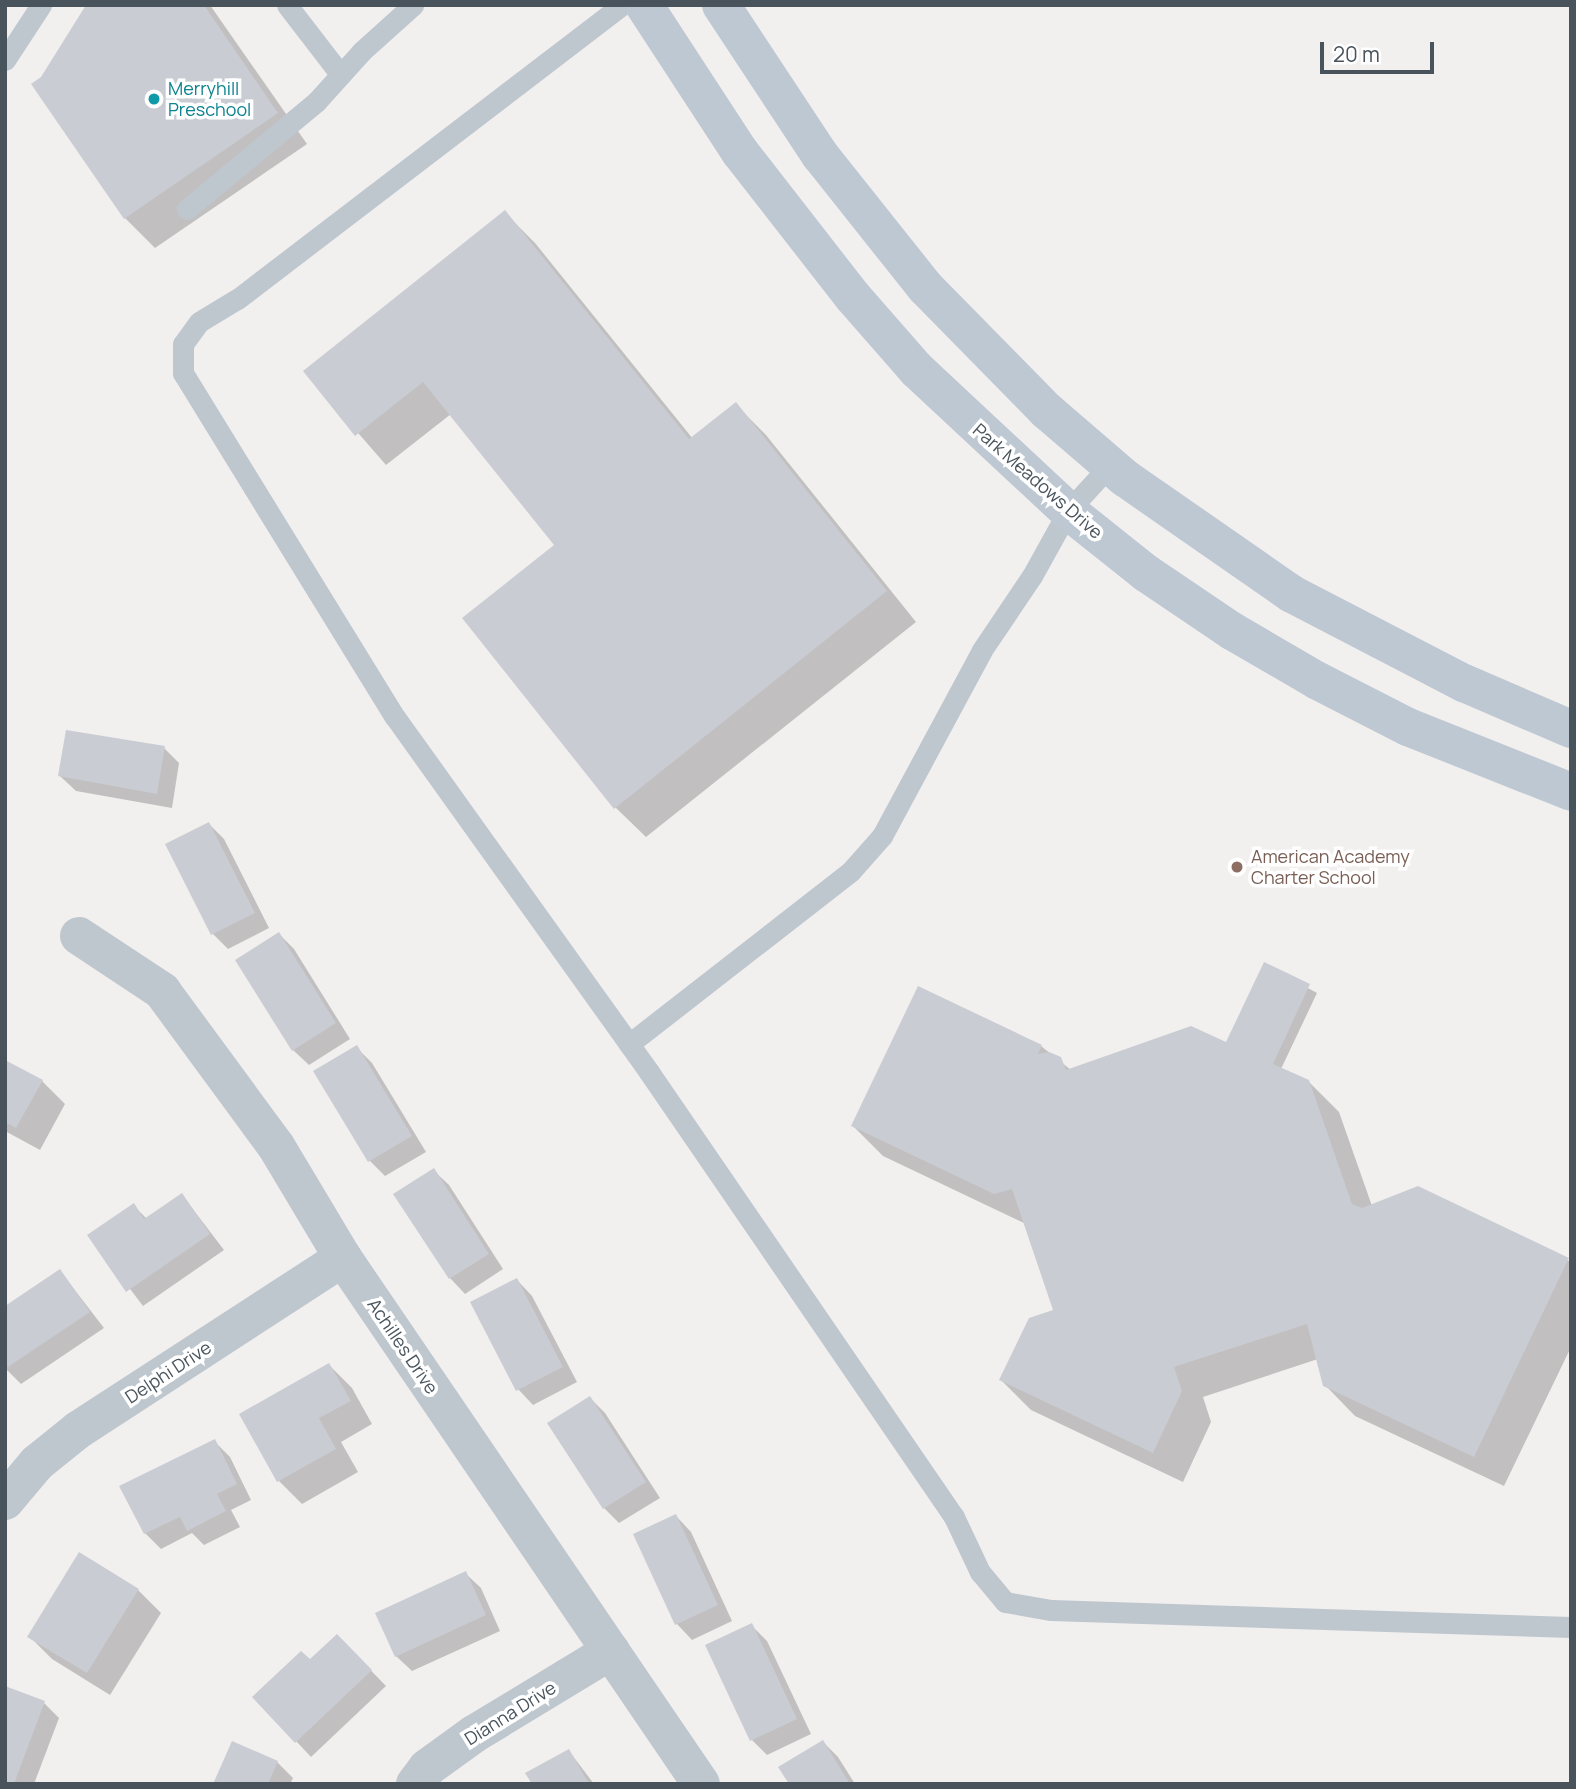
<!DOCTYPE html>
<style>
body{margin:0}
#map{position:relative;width:1576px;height:1789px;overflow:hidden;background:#f2efef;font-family:Manrope,sans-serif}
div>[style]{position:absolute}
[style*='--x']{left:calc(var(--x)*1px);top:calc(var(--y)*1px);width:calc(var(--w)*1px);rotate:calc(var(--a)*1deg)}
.shadow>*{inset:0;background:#0003}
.building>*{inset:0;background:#c9ccd2}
.lane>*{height:21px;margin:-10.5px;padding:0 10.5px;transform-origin:10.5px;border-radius:10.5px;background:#bec7ce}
.street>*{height:38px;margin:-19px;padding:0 19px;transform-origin:19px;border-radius:19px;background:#bec7ce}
.secondary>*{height:38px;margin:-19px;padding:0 19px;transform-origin:19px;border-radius:19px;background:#bdc8d2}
.dots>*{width:19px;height:19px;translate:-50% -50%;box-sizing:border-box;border:4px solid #fff;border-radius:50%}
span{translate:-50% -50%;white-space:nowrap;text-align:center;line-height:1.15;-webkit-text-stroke:7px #fff;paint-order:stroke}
.culture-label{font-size:18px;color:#0d838f}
.left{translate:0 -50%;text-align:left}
.street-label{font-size:18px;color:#48535c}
.education-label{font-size:18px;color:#785e54}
.frame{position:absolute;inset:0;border:7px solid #48535c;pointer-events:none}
.scale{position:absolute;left:1320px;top:42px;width:114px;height:32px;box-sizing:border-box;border:4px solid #48535c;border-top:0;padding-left:9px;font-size:21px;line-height:24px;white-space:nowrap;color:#48535c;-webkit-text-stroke:5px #fff;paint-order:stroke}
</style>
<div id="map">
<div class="shadow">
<div style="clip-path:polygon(88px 5px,210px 5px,307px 144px,155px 248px,125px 218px,42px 78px)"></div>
<div style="clip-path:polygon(505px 213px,535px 243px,693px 439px,736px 405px,766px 435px,916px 622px,646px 837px,616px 808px,556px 545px,451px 414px,386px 465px,305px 372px)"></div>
<div style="clip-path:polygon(164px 748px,179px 763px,172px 808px,76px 791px,60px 776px)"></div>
<div style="clip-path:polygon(209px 824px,224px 839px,269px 928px,228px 949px,213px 934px)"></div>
<div style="clip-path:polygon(279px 934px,294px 949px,350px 1039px,309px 1065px,293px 1050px)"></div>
<div style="clip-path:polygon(1264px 964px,1317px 993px,1281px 1069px,1308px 1081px,1339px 1112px,1372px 1206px,1418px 1188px,1571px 1262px,1571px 1347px,1504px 1486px,1355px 1416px,1325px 1385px,1318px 1359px,1203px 1397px,1211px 1422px,1183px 1482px,1031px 1410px,1001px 1380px,1055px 1312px,1024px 1223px,883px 1156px,853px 1126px,1041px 1046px,1071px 1070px,1233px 1047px)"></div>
<div style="clip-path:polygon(357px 1048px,372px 1063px,426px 1152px,385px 1176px,370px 1161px)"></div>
<div style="clip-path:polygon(5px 1062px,42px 1081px,65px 1104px,40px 1150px,5px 1131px)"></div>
<div style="clip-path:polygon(433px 1170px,449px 1185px,503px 1269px,465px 1294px,450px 1278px,395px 1195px)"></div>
<div style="clip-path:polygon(182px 1195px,224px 1250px,143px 1306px,90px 1236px,133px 1205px,147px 1219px)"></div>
<div style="clip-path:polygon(60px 1271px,104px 1328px,21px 1384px,5px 1368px)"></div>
<div style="clip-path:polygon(517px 1280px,532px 1296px,577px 1382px,533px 1405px,518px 1389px)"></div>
<div style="clip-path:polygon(329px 1365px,352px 1388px,372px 1424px,341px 1442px,358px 1472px,302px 1504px,279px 1481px)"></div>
<div style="clip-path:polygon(590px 1398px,605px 1413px,660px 1498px,619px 1523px,604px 1508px)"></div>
<div style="clip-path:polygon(214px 1441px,230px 1457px,251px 1500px,231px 1510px,240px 1527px,204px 1545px,192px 1533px,161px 1549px,145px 1533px,122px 1487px)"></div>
<div style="clip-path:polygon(676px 1516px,691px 1532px,732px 1621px,692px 1640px,677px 1624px,635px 1535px)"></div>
<div style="clip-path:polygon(465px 1573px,481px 1588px,500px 1631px,412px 1671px,396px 1656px)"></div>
<div style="clip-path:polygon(138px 1590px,161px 1613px,110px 1695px,52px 1659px,29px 1636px)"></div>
<div style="clip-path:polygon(752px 1626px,767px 1641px,811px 1734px,767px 1755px,752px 1740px)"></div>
<div style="clip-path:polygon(352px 1651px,386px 1686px,311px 1757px,296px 1741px)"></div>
<div style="clip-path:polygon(44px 1703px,59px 1718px,34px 1784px,5px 1784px)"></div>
<div style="clip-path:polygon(823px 1742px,838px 1757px,855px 1784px,791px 1784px)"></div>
<div style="clip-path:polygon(569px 1751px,594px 1784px,534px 1784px)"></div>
<div style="clip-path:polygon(277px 1762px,293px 1778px,290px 1784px,215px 1784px)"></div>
</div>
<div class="building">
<div style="clip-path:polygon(86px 5px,204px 5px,278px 113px,124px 219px,31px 84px,41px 77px)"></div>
<div style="clip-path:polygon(505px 210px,689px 439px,736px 402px,887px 591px,614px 809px,462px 618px,554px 545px,423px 382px,355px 436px,303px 371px)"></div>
<div style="clip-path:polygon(66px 730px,165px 746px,157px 794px,58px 776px)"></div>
<div style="clip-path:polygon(209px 822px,255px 913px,211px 935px,165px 844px)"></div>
<div style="clip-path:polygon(279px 932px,336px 1023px,292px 1051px,235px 960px)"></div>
<div style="clip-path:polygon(1264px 962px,1310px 984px,1273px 1064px,1309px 1080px,1352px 1204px,1362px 1208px,1418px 1186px,1569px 1258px,1474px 1457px,1323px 1386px,1307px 1324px,1174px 1367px,1182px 1391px,1153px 1453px,999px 1380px,1029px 1318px,1053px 1310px,1012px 1189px,994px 1194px,851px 1126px,918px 986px,1042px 1045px,1038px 1054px,1049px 1052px,1061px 1057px,1066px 1070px,1191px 1026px,1226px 1042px)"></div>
<div style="clip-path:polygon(357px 1045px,412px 1136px,368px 1162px,313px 1071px)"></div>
<div style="clip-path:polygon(5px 1060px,43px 1080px,16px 1128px,5px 1122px)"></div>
<div style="clip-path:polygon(434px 1168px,489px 1254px,449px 1279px,393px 1194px)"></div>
<div style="clip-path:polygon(182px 1193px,210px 1234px,126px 1292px,87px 1235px,134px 1203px,144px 1219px)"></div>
<div style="clip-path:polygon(60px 1269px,90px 1312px,5px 1369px,5px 1306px)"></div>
<div style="clip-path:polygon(517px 1278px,563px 1367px,516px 1391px,470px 1302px)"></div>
<div style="clip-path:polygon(329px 1363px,351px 1401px,319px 1418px,336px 1449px,277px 1482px,239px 1414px)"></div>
<div style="clip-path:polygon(590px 1396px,646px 1482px,603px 1509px,547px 1423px)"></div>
<div style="clip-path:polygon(215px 1439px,237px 1484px,217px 1494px,226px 1511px,187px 1531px,180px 1517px,144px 1534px,119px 1486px)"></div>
<div style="clip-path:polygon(676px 1514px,718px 1605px,675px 1625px,633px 1534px)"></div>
<div style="clip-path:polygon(79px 1552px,139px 1589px,87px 1673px,27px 1637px)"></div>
<div style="clip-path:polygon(466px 1571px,486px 1615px,395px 1657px,375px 1613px)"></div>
<div style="clip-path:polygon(752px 1623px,797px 1719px,750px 1741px,705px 1645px)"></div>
<div style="clip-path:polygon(337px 1634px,372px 1670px,295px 1743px,252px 1697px,301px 1651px,310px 1659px)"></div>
<div style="clip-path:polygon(5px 1686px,45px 1701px,14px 1784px,5px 1784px)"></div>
<div style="clip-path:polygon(823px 1740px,850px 1784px,789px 1784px,778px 1767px)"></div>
<div style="clip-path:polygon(232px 1741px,278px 1761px,268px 1784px,213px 1784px)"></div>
<div style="clip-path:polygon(569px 1749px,589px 1784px,532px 1784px,525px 1773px)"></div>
</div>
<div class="lane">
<div style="--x:287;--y:5;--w:88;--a:52.4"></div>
<div style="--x:622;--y:5;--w:484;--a:142.6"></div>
<div style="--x:237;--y:299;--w:44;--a:148.8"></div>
<div style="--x:199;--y:322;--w:27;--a:126"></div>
<div style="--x:183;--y:344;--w:29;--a:90"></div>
<div style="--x:183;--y:373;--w:404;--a:58.4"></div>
<div style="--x:395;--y:717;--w:437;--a:54.4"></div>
<div style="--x:649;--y:1072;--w:539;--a:55.57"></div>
<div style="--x:954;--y:1517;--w:61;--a:64.7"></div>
<div style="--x:980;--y:1572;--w:39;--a:50"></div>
<div style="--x:1005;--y:1602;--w:47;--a:9.9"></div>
<div style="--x:1051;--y:1610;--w:520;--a:1.87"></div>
<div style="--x:5;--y:60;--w:66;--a:-56.8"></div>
<div style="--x:187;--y:209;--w:169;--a:-39.7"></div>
<div style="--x:317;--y:101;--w:67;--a:-48"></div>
<div style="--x:362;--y:51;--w:69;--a:-42"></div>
<div style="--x:629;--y:1044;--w:281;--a:-37.9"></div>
<div style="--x:851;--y:871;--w:47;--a:-48.5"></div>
<div style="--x:882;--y:836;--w:211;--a:-61.7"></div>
<div style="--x:982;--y:650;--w:89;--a:-56"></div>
<div style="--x:1032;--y:576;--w:74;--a:-61"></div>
<div style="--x:1068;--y:511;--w:62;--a:-47.6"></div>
</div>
<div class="street">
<div style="--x:79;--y:936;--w:100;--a:33.5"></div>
<div style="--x:162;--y:991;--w:192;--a:53.7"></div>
<div style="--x:276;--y:1146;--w:131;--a:59.1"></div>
<div style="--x:343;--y:1258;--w:636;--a:55.76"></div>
<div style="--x:5;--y:1501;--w:50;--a:-49.9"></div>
<div style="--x:37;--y:1463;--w:53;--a:-38.8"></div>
<div style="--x:78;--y:1430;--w:316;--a:-33"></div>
<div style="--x:415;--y:1784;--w:20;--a:-53"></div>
<div style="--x:427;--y:1768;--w:58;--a:-35.9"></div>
<div style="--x:474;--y:1734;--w:160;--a:-31.2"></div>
</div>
<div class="secondary">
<div style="--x:644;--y:5;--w:176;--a:56.9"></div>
<div style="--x:740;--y:152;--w:184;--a:52.1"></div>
<div style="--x:853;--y:297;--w:97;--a:48.8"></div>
<div style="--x:917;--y:370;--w:207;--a:43"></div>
<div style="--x:1068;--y:511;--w:100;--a:38.5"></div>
<div style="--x:1146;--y:573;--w:104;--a:34"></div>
<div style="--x:1232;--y:631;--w:99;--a:30.2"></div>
<div style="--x:1318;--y:681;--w:101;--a:27.1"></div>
<div style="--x:1408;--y:727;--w:175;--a:21.7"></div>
<div style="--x:721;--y:5;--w:180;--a:56.6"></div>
<div style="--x:820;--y:155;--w:169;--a:51.5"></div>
<div style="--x:925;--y:287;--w:174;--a:45.5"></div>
<div style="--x:1047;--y:411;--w:103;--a:40.7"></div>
<div style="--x:1125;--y:478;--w:203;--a:34.8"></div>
<div style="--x:1292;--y:594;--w:194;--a:27.4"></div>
<div style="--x:1464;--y:683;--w:116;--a:23.3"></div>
</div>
<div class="dots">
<div style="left:154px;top:99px;background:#0f9aa8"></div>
<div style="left:1237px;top:867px;background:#8d6e63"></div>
</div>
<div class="culture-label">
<span class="left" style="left:168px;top:99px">Merryhill<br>Preschool</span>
</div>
<div class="street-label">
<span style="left:1038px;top:481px;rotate:41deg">Park Meadows Drive</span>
<span style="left:403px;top:1346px;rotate:56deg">Achilles Drive</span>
<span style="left:168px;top:1372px;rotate:-33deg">Delphi Drive</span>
<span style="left:510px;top:1713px;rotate:-32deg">Dianna Drive</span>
</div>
<div class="education-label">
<span class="left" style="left:1251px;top:867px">American Academy<br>Charter School</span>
</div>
<div class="frame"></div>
<div class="scale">20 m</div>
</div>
